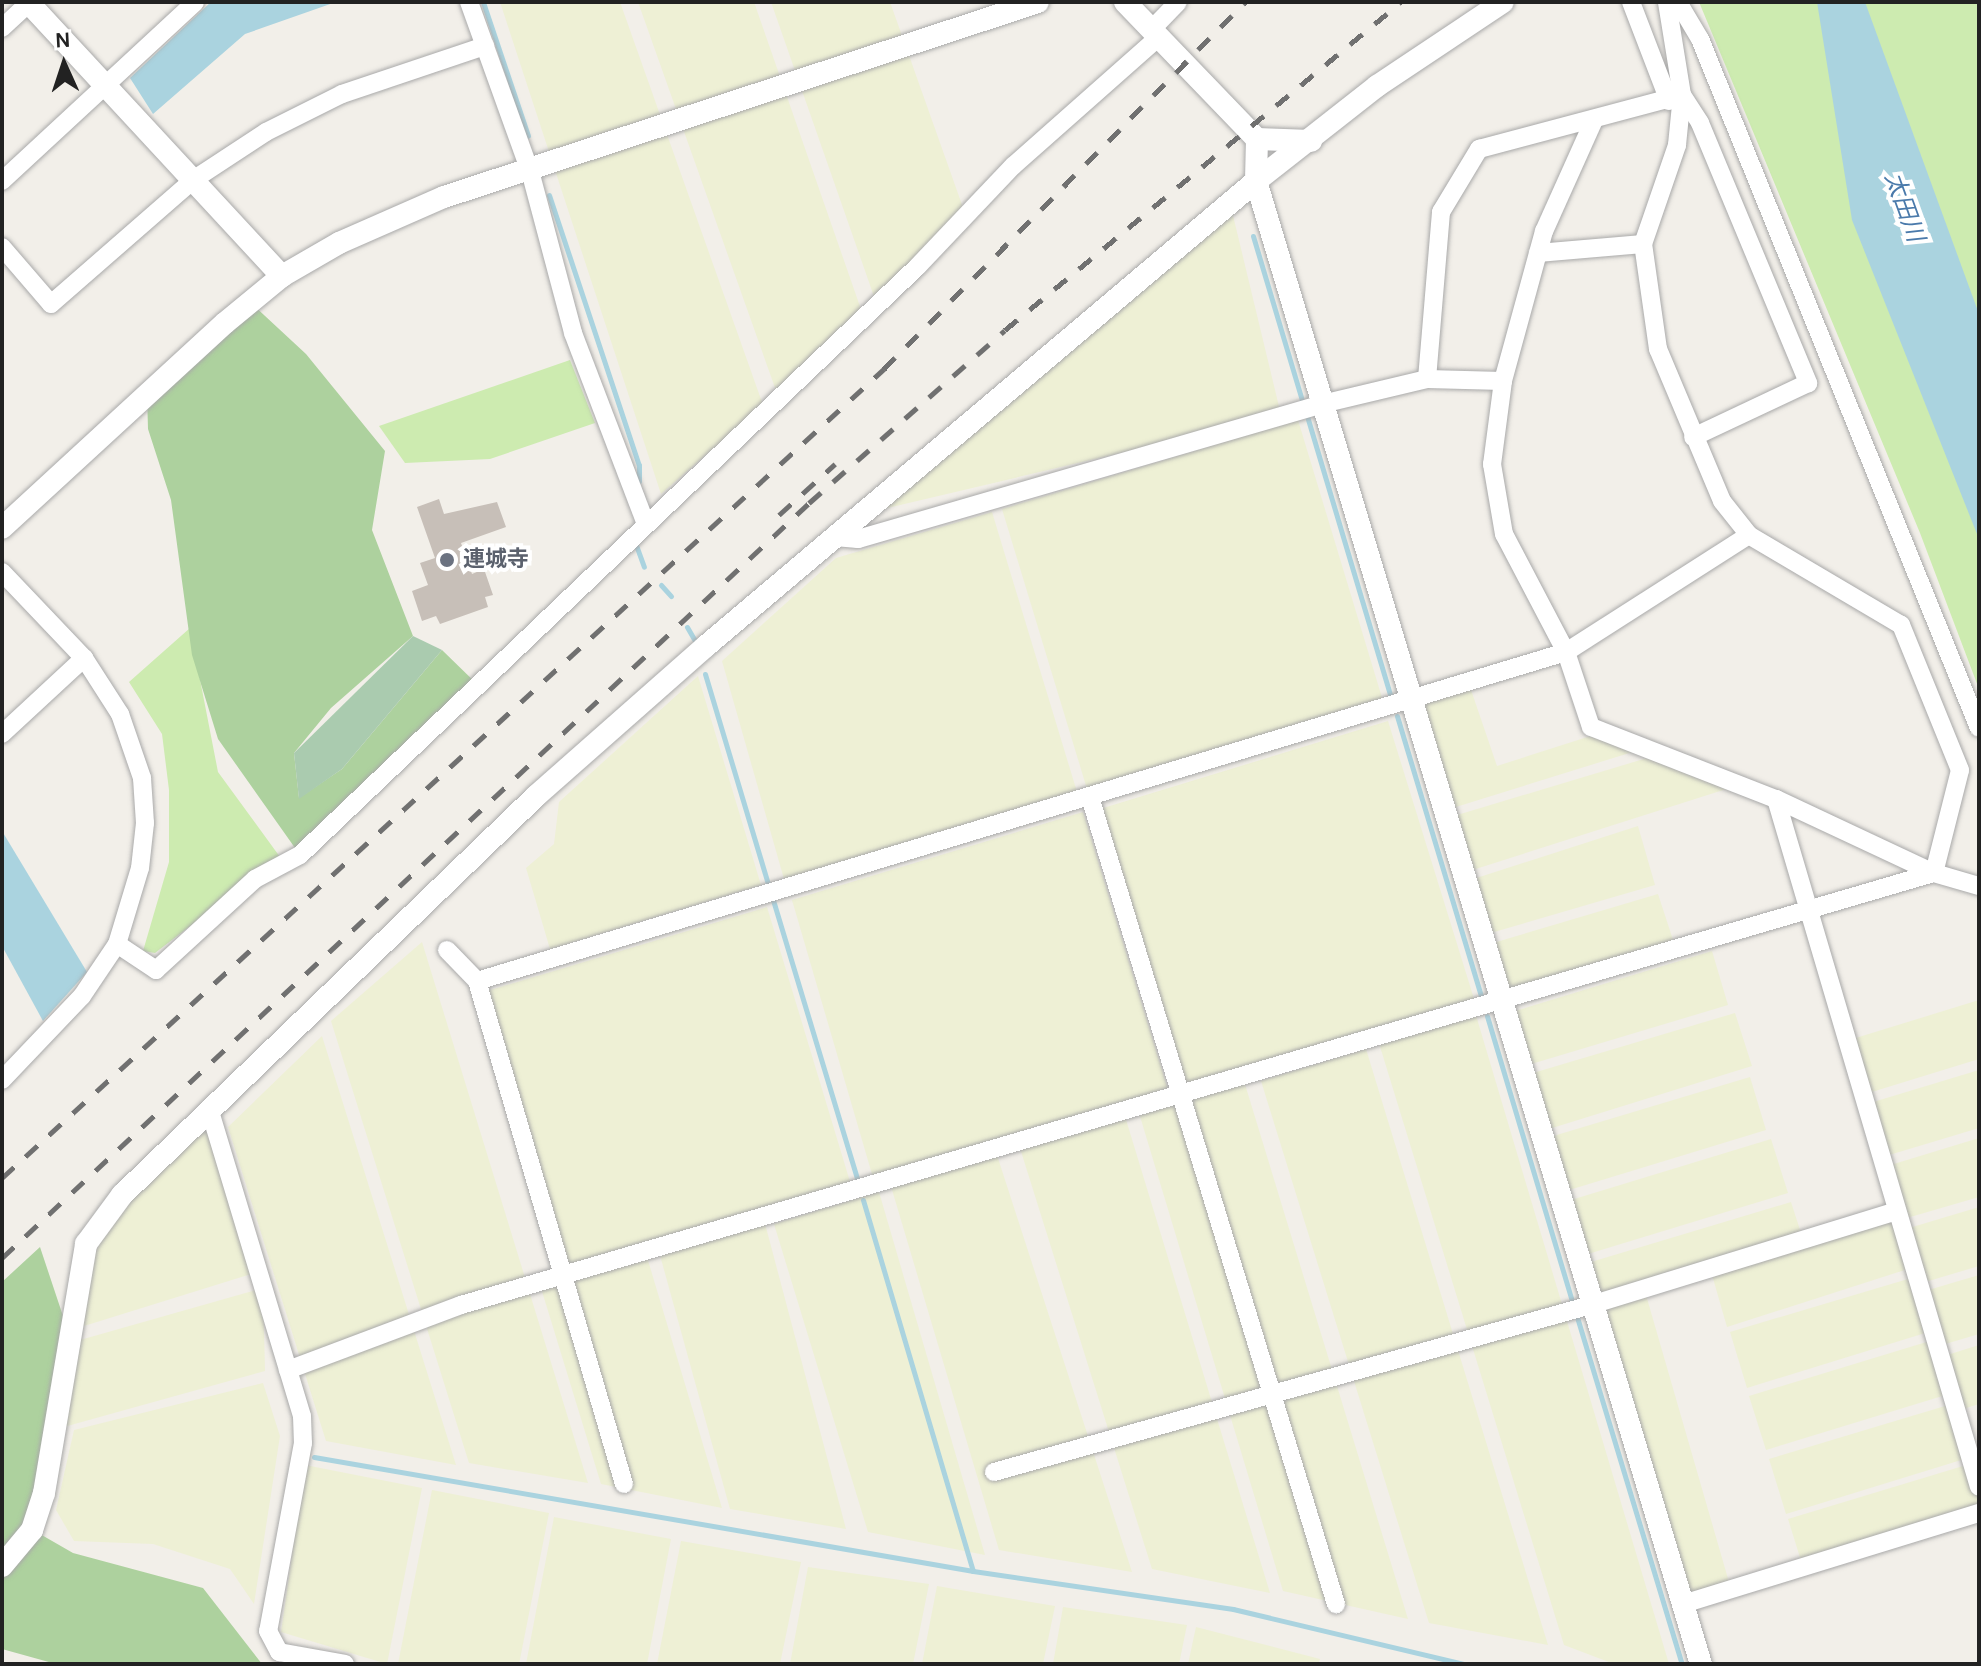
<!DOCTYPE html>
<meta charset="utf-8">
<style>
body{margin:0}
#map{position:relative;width:1981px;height:1666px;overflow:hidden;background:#f2efe9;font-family:Karla,"Noto Sans JP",sans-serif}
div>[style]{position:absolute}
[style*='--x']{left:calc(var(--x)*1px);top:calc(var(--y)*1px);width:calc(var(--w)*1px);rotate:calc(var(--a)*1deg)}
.farmland>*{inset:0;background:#eef0d5}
.grass>*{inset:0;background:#cdebb0}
.forest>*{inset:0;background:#add19e}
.cemetery>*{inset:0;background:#aacbaf}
.water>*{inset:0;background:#aad3df}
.stream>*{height:5px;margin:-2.5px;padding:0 2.5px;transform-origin:2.5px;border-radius:2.5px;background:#aad3df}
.building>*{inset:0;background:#c7bfb8}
.roads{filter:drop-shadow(0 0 2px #a9a9a9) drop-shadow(0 0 2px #a9a9a9)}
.minor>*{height:18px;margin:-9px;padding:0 9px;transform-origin:9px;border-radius:9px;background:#fff}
.tertiary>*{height:22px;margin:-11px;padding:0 11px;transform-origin:11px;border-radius:11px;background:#fff}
.rail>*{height:5px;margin-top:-2.5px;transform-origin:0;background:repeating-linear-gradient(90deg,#707070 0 16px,transparent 0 32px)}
.dots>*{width:22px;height:22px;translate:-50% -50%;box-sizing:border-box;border:4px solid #fff;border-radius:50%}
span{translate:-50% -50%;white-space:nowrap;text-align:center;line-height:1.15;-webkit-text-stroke:8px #fff;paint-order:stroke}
.worship-label{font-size:22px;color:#5b616d;font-weight:700}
.left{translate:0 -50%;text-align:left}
.water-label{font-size:24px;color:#4a7aab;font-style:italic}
.frame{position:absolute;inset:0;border:4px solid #222;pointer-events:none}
.north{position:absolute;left:24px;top:24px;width:80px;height:80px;-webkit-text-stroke:6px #fff;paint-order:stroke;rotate:357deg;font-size:22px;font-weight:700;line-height:32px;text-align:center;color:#222}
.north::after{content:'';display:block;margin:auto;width:28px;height:36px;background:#222;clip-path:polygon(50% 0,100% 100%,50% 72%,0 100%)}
</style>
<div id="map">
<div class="farmland">
<div style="clip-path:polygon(500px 2px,620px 2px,763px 405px,661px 494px)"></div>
<div style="clip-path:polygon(638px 2px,754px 2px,864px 318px,779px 399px)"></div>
<div style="clip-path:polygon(771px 2px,890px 2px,966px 216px,877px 305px)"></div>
<div style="clip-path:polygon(1230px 203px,1281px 415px,862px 514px)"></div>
<div style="clip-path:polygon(1298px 420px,1383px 701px,1087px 789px,1002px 509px)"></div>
<div style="clip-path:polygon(992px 512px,1077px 792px,784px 879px,722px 661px,836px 558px)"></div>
<div style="clip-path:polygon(698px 676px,761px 885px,550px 949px,526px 868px,554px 844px,559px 802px)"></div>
<div style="clip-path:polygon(1469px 684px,1497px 766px,1603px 732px,1639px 750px,1443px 811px,1410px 703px)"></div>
<div style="clip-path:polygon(1388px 721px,1475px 1002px,1182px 1086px,1100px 809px)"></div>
<div style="clip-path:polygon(1647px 758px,1739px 785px,1460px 874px,1444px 819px)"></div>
<div style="clip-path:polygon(1083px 812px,1169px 1093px,874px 1181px,792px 900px)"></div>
<div style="clip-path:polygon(1638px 826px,1655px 885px,1477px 937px,1461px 883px)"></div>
<div style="clip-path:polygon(1658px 894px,1676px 949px,1499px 1000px,1483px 946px)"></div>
<div style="clip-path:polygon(767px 907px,851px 1185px,568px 1270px,487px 991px)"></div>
<div style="clip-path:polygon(422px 942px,588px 1483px,469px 1463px,331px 1021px)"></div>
<div style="clip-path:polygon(1712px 951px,1728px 1005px,1528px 1065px,1512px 1012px)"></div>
<div style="clip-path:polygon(1979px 1000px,1979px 1059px,1862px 1095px,1846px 1041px)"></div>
<div style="clip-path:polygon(1475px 1012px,1669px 1664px,1614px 1664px,1564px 1645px,1378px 1040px)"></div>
<div style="clip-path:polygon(1735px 1013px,1752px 1066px,1549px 1129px,1533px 1073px)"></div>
<div style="clip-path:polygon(322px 1036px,456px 1465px,326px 1441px,228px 1127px)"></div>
<div style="clip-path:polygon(1366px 1049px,1548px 1645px,1429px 1623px,1261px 1081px)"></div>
<div style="clip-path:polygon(1979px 1070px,1979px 1128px,1886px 1156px,1870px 1103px)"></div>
<div style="clip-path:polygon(1750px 1077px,1766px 1130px,1566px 1191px,1550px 1137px)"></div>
<div style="clip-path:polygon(1244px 1081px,1408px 1619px,1283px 1591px,1139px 1113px)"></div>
<div style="clip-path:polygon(209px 1108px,258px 1272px,68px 1331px,86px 1244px)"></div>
<div style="clip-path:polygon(1124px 1113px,1270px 1593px,1152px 1569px,1019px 1145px)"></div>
<div style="clip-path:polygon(1979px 1138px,1979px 1197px,1900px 1220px,1884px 1167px)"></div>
<div style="clip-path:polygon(1771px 1139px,1788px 1193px,1588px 1254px,1571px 1200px)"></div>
<div style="clip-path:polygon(996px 1152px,1132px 1572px,999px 1550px,890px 1183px)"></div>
<div style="clip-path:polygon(879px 1192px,985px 1555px,868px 1532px,774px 1224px)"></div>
<div style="clip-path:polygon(1791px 1202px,1802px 1236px,1644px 1288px,1731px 1589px,1683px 1604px,1591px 1305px,1604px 1300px,1591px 1262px)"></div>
<div style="clip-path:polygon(1979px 1207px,1979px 1266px,1922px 1283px,1906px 1229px)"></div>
<div style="clip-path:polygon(1895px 1214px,1911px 1268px,1727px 1327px,1710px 1268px)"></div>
<div style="clip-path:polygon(763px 1216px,846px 1529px,730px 1509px,658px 1248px)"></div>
<div style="clip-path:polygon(647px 1257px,722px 1508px,601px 1484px,541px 1288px)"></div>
<div style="clip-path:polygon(1979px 1275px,1979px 1334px,1942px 1345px,1925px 1291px)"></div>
<div style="clip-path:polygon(1918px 1276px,1935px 1330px,1747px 1388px,1730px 1332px)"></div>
<div style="clip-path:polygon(263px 1288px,265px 1371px,53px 1430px,66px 1344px)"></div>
<div style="clip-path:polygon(1933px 1340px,1949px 1394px,1766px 1450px,1749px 1396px)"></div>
<div style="clip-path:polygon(1979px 1345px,1979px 1404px,1960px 1410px,1944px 1356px)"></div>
<div style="clip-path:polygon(263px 1383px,280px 1436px,254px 1604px,230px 1569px,153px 1544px,74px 1541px,56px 1510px,74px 1430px)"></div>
<div style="clip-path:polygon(1955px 1403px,1971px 1457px,1786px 1514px,1769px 1459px)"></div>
<div style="clip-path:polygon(1973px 1463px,1979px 1513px,1803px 1567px,1788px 1519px)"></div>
<div style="clip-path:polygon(305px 1465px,422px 1488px,387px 1664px,281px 1632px)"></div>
<div style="clip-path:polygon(432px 1490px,549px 1513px,519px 1664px,398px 1664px)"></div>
<div style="clip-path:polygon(554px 1517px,671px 1539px,647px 1664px,526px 1664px)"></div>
<div style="clip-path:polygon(681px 1541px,801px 1562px,780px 1664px,657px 1664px)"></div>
<div style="clip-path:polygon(808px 1567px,929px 1584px,913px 1664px,790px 1664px)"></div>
<div style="clip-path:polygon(937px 1586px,1055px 1606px,1043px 1664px,922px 1664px)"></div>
<div style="clip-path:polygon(1063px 1607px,1187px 1625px,1179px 1664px,1053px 1664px)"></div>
<div style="clip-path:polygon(1196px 1627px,1320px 1659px,1318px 1664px,1188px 1664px)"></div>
</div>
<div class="grass">
<div style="clip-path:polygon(1699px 2px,1979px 2px,1979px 689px,1920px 533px)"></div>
<div style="clip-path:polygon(570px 360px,595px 423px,490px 459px,405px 463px,379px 426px)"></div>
<div style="clip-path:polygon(190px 628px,218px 772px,280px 857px,155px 953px,143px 951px,169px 862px,169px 790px,162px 734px,129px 682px)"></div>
</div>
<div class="forest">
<div style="clip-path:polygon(250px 302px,306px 354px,385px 451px,372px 530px,413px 636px,331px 708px,294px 753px,299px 798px,342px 769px,442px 650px,480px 687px,300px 855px,218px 739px,192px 655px,171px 500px,148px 429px,147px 394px)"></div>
<div style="clip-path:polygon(40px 1247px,68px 1331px,33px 1530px,73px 1553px,203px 1588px,262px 1664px,56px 1664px,2px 1649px,2px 1282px)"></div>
</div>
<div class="cemetery">
<div style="clip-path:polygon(413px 636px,442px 650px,342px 769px,299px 799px,294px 753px)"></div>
</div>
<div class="water">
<div style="clip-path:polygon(211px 2px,336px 2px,245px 34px,153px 114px,130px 78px)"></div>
<div style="clip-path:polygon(1817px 2px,1865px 2px,1979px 314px,1979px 539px,1852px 220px)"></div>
<div style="clip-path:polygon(2px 831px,87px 972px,43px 1021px,2px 946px)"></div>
</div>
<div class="stream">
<div style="--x:483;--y:2;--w:141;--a:71.4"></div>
<div style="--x:549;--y:195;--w:285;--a:71.6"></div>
<div style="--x:639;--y:465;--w:16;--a:90"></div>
<div style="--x:1253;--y:236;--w:171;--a:73.4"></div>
<div style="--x:1307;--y:416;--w:294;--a:73.4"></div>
<div style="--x:636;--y:545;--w:23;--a:70"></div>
<div style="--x:661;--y:585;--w:15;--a:48"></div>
<div style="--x:687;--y:627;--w:16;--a:60"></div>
<div style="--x:705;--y:674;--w:222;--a:73.3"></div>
<div style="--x:1397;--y:716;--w:296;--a:73.3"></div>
<div style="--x:773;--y:900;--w:295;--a:73.2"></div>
<div style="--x:1487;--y:1016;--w:297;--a:73.4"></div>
<div style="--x:863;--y:1200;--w:387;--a:73.5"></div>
<div style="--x:1577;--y:1317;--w:363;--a:73.2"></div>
<div style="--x:314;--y:1457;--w:669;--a:9.81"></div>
<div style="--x:973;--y:1571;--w:263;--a:8.3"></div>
<div style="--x:1233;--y:1609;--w:237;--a:13.4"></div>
</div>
<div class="building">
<div style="clip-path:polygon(439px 499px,444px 514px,497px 502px,506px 527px,461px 543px,472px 574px,484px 569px,493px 595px,485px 597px,488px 607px,440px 624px,436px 616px,422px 621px,412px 591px,428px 585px,420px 563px,435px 558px,417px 507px)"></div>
</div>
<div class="roads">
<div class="minor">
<div style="--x:469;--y:2;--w:180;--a:70.2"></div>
<div style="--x:530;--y:171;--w:168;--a:75.1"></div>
<div style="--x:573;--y:333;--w:204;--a:69.1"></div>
<div style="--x:1631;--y:2;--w:106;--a:69"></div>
<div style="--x:1678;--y:2;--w:43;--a:59.3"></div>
<div style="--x:1700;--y:39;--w:743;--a:67.96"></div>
<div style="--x:2;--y:28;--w:38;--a:-43"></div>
<div style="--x:1152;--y:29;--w:37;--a:-46"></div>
<div style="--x:1594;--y:120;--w:122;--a:114.2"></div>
<div style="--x:1544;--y:231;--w:156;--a:105.3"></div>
<div style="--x:1503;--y:381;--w:84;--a:97.5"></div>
<div style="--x:1492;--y:464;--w:71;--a:80.3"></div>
<div style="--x:1504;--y:534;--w:133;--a:62.3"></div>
<div style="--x:1566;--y:652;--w:79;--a:71.6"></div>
<div style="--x:1591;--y:727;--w:199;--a:21.3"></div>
<div style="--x:1776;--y:799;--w:174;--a:25.1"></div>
<div style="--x:1934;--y:873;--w:47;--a:16.1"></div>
<div style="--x:2;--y:181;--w:263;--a:-42.8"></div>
<div style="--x:2;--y:247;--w:75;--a:49.3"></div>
<div style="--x:51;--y:304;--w:189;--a:-41.1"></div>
<div style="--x:193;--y:180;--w:87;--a:-33.3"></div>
<div style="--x:266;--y:132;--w:85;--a:-26.6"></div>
<div style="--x:342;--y:94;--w:151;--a:-18.6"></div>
<div style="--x:1538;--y:253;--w:105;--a:-4.9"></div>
<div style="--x:1427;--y:379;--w:168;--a:-85.2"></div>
<div style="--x:1441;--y:212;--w:74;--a:-58.9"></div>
<div style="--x:1479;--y:149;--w:210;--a:-14.9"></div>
<div style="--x:1682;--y:95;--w:33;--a:57"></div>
<div style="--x:1700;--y:123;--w:282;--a:67.4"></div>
<div style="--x:1808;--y:383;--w:127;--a:154.8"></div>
<div style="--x:835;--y:537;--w:23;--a:5"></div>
<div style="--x:858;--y:539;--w:483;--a:-16.2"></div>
<div style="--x:1322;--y:404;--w:108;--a:-13.4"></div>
<div style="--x:1427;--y:379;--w:76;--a:1.5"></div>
<div style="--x:2;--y:572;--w:119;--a:46.4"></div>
<div style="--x:84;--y:658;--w:67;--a:57.3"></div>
<div style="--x:120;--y:714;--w:68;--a:71"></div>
<div style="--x:142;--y:778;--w:45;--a:86.2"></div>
<div style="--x:145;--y:823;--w:45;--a:96.3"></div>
<div style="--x:140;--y:868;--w:79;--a:106.8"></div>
<div style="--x:117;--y:944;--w:63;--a:123.9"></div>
<div style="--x:82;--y:996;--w:116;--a:133.6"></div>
<div style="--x:2;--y:734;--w:112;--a:-42.8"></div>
<div style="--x:1090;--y:797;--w:844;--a:73.05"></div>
<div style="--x:1776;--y:799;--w:717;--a:73.56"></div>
<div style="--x:117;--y:944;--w:47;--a:33.7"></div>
<div style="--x:156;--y:970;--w:134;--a:-42.6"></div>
<div style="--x:255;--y:879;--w:51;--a:-28.1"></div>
<div style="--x:300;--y:855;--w:854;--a:-43.62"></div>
<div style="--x:918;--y:266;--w:138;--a:-46.5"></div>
<div style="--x:1013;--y:166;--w:195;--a:-41.5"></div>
<div style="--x:447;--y:950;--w:43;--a:45.9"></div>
<div style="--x:477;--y:981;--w:524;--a:73.71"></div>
<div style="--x:477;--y:981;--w:1138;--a:-16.81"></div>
<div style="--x:1566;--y:652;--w:217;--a:-32.6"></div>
<div style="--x:209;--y:1108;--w:322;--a:73.2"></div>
<div style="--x:302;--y:1416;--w:27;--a:88"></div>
<div style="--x:303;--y:1443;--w:191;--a:100.5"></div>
<div style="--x:268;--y:1631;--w:24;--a:62"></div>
<div style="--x:279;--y:1652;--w:67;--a:10.3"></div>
<div style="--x:288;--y:1370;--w:185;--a:-20.6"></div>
<div style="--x:461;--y:1305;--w:1535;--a:-16.35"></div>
<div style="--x:1934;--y:873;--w:106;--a:-75.8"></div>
<div style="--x:1960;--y:770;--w:157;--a:-112.1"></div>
<div style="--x:1901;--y:625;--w:177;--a:-149.4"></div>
<div style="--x:1749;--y:535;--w:43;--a:-128.5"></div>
<div style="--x:1722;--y:501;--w:165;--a:-112.8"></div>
<div style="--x:1658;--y:349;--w:106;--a:-98.1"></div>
<div style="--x:1643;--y:244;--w:105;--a:-71"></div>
<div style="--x:1677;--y:145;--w:50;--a:-84.3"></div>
<div style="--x:1682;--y:95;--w:94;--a:-99.2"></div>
<div style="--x:994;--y:1472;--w:620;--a:-15.63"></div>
<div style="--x:1591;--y:1305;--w:319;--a:-17.1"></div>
<div style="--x:1683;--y:1604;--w:310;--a:-17.1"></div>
</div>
<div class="tertiary">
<div style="--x:28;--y:2;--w:374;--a:47.2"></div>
<div style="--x:1125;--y:2;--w:190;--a:46.1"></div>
<div style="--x:1257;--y:139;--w:42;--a:91.4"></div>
<div style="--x:1256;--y:181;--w:1548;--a:73.3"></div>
<div style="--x:1257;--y:139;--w:54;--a:2.1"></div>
<div style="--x:2;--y:528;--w:303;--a:-42.6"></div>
<div style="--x:225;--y:323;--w:74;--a:-39.5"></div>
<div style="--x:282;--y:276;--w:66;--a:-30.1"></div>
<div style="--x:339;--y:243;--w:115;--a:-23.7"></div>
<div style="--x:444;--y:197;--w:625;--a:-18.17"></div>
<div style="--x:2;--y:1566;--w:47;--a:-50.2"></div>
<div style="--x:32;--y:1530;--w:39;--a:-72"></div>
<div style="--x:44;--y:1493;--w:253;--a:-80.4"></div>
<div style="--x:86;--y:1244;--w:61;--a:-53.7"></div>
<div style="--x:122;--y:1195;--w:575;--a:-43.94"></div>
<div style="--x:536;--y:796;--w:227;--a:-41.4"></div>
<div style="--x:706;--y:646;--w:720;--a:-40.21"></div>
<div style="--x:1256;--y:181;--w:154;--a:-38.1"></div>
<div style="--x:1377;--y:86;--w:151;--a:-33.7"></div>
</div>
</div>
<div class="rail">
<div style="--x:779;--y:515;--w:76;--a:-42.3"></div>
<div style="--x:2;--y:1178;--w:1197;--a:-42.53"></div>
<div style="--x:884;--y:369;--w:515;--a:-45.47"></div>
<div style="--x:2;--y:1258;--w:1105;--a:-43.09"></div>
<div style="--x:809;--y:503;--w:261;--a:-41.4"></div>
<div style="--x:1005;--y:330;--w:514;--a:-39.63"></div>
</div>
<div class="dots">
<div style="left:447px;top:560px;background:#6b7280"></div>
</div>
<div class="worship-label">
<span class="left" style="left:463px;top:560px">連城寺</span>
</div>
<div class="water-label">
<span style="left:1904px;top:207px;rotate:70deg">太田川</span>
</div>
<div class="frame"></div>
<div class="north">N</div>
</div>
